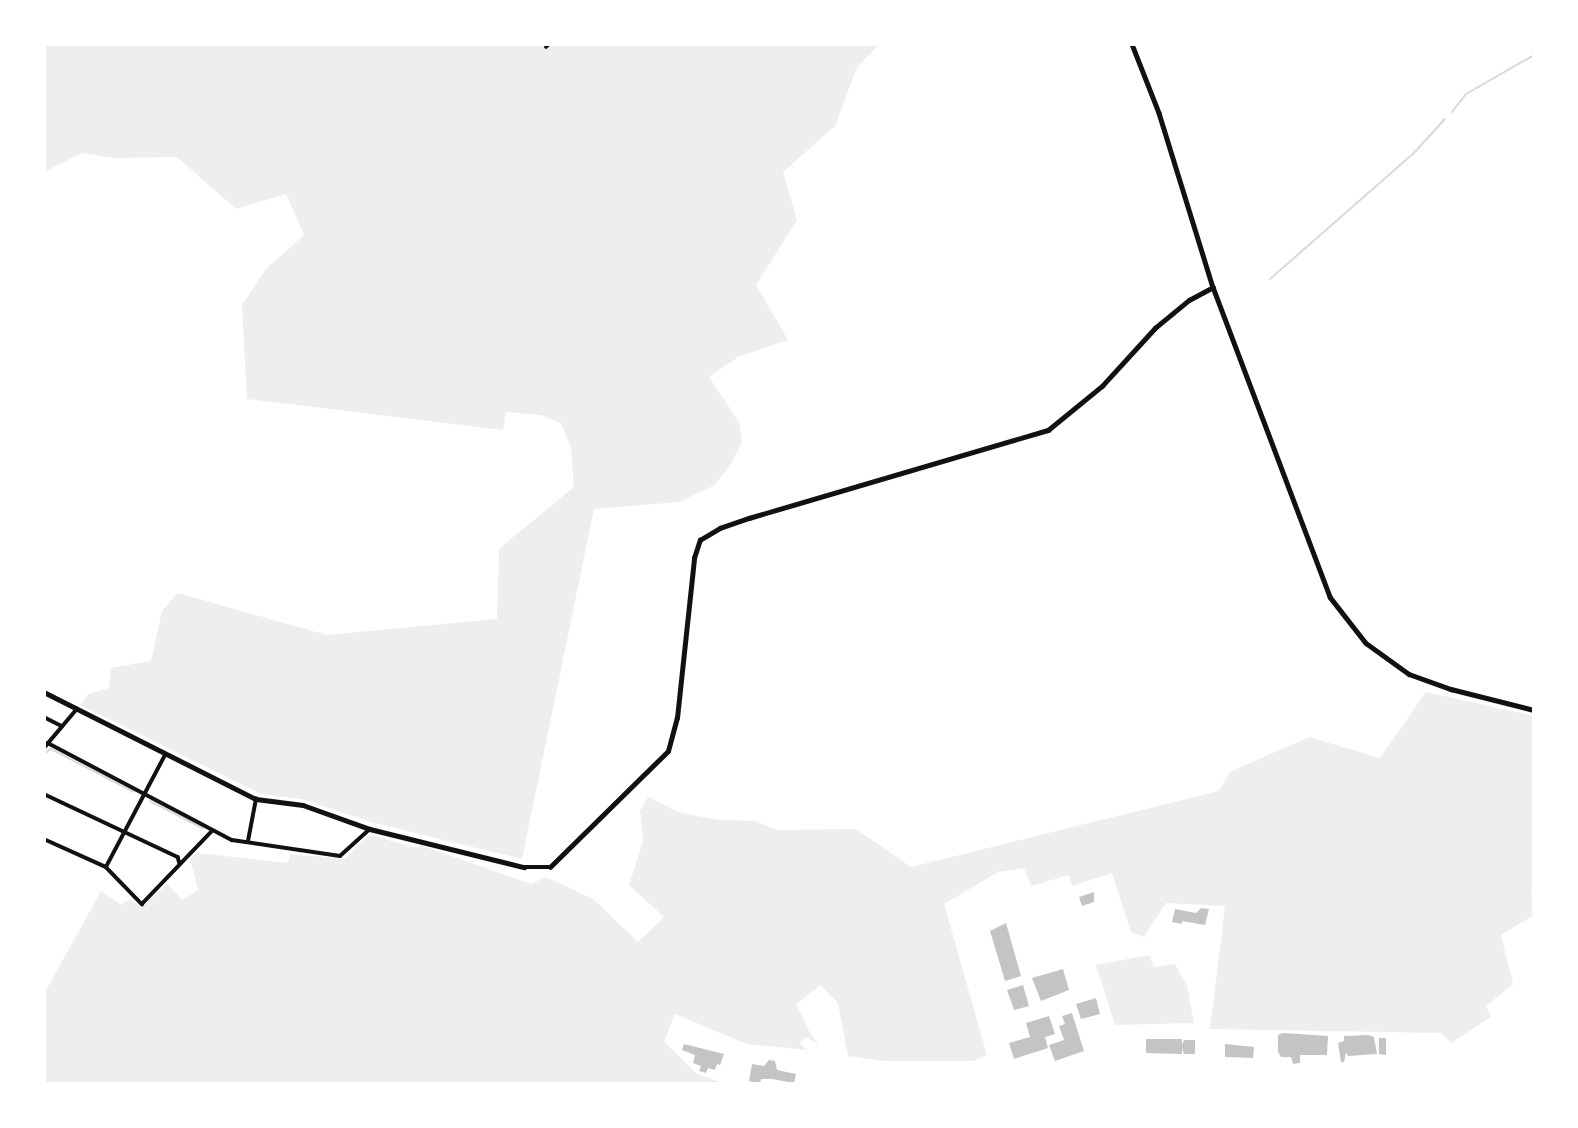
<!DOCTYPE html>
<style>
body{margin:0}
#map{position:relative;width:1578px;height:1128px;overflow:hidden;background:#fff;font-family:"Fira Sans",sans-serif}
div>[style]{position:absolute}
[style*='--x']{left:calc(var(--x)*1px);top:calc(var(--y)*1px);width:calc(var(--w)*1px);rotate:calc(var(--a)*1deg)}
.green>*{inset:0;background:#eee}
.stream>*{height:2px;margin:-1px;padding:0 1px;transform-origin:1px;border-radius:1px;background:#d9d9d9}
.building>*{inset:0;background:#c4c4c4}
.minor>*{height:3.5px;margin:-1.75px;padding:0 1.75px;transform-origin:1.75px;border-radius:1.75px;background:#111}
.tertiary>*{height:4.5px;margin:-2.25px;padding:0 2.25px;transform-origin:2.25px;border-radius:2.25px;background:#111}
span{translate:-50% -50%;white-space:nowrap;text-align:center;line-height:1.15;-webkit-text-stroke:7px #fff;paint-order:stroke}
.frame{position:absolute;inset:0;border:46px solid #fff;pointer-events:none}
</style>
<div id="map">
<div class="green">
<div style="clip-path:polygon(44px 44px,880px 44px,857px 67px,835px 126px,783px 172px,797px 220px,756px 285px,788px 340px,738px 357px,709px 377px,739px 422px,742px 442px,732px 462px,715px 485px,679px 502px,594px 509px,522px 859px,374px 823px,301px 799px,261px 794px,80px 705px,88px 694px,109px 688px,111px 668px,151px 661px,162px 611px,178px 593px,327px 635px,497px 619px,499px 549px,574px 487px,571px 448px,561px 423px,541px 415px,506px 412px,503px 430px,247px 399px,242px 305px,266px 269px,304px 235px,286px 194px,236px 209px,177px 157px,114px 158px,82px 153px,44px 172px)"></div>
<div style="clip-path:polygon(1426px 692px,1534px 716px,1534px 891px,1531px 893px,1534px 915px,1501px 935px,1513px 984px,1486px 1006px,1491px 1017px,1451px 1043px,1442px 1033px,1210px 1029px,1225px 906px,1166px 903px,1144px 937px,1131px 932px,1112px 873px,1072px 886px,1069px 875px,1031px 886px,1024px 868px,998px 872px,944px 904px,987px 1055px,973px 1061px,883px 1061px,848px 1056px,838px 1003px,820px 985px,796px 1004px,810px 1033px,819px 1045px,806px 1037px,800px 1043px,807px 1050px,747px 1044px,675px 1014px,664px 1042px,697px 1074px,727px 1084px,44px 1084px,44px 994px,101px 891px,121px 905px,130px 899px,141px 908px,167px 884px,183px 900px,198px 890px,190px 859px,197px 853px,288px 863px,290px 854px,345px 859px,369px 835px,418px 848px,420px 845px,531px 884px,546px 877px,593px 899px,638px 942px,664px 917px,629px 885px,643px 841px,640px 811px,648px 797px,681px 813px,720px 820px,755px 821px,778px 830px,856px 829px,911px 867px,1219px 791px,1230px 772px,1309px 737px,1380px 758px)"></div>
<div style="clip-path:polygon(1149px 955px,1154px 967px,1175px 964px,1187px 986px,1194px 1023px,1115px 1025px,1096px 965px)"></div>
</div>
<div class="stream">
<div style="--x:1452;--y:112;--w:23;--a:-52"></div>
<div style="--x:1466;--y:94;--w:78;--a:-29.8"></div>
<div style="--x:1270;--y:279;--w:190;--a:-41.2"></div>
<div style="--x:1413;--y:154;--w:47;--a:-47.6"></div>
<div style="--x:44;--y:754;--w:9;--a:-36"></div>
<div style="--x:51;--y:749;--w:93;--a:27.4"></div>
<div style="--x:150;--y:801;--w:59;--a:27.4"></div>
</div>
<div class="building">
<div style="clip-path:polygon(1094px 892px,1094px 902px,1082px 906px,1079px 897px)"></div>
<div style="clip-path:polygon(1201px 908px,1209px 909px,1205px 925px,1182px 921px,1182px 924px,1172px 922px,1175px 909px,1196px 913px)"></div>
<div style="clip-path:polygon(1006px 923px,1021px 976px,1005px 981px,990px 931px)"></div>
<div style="clip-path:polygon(1063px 969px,1069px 990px,1041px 1001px,1032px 978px)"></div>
<div style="clip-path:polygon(1023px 985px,1029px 1006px,1014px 1010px,1007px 990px)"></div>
<div style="clip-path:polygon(1096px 998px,1100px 1014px,1081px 1019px,1076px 1004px)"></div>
<div style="clip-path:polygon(1072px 1013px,1084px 1051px,1055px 1061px,1049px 1045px,1064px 1040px,1059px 1026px,1065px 1024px,1062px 1016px)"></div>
<div style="clip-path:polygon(1049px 1016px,1055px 1034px,1045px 1037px,1048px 1048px,1014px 1059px,1009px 1043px,1030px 1037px,1026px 1023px)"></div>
<div style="clip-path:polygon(1283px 1033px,1328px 1036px,1327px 1055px,1300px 1055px,1300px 1063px,1293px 1064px,1291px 1057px,1281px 1057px,1278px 1052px,1278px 1035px)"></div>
<div style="clip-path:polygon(1368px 1035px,1374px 1037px,1377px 1054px,1348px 1056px,1346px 1052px,1344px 1062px,1341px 1062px,1338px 1043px,1344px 1041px,1344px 1036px)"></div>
<div style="clip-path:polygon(1379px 1038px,1386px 1038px,1386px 1055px,1379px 1054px)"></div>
<div style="clip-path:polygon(1146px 1039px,1182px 1039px,1182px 1045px,1184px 1040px,1195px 1040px,1195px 1054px,1184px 1054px,1182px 1048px,1182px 1054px,1146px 1053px)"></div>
<div style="clip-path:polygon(684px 1044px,724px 1054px,720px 1065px,717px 1064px,715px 1070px,708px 1068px,706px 1073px,699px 1071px,701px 1066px,693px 1063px,695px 1055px,682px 1050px)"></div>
<div style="clip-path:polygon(1225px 1044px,1254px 1047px,1253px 1058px,1225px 1057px)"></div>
<div style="clip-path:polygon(769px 1060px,775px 1061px,777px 1070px,796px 1074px,794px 1083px,772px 1079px,761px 1079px,760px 1084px,749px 1081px,752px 1064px,764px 1066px)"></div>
</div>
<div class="minor">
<div style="--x:546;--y:47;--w:4;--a:-45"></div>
<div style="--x:44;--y:717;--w:20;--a:27"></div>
<div style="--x:48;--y:743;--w:208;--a:27.8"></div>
<div style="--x:232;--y:840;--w:109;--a:8.4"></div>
<div style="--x:340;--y:856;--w:40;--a:-42"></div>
<div style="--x:44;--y:748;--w:51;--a:-49.8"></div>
<div style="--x:44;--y:794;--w:148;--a:25.2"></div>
<div style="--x:178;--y:857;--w:7;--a:74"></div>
<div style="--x:44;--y:839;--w:68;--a:24.3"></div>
<div style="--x:106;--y:867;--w:52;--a:45.8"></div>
<div style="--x:142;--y:904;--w:101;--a:-46.2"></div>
<div style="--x:248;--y:841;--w:43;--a:-79.2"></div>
<div style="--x:106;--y:867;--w:127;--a:-62.2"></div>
</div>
<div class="tertiary">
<div style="--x:1132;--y:44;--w:74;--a:68.6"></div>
<div style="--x:1159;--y:113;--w:182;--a:72.8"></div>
<div style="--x:1213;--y:287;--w:331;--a:69.3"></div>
<div style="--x:1330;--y:597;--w:58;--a:52"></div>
<div style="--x:1366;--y:643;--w:53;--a:35.8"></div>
<div style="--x:1409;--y:674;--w:45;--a:19.7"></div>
<div style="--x:1451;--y:689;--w:86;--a:14.2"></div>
<div style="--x:44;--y:692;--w:237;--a:26.8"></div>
<div style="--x:256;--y:799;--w:47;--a:7.3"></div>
<div style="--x:303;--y:805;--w:71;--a:19.7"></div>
<div style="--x:370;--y:829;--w:159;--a:13.9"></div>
<div style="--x:524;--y:867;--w:26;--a:0"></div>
<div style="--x:550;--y:867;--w:165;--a:-44.5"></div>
<div style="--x:668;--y:751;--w:34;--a:-75"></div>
<div style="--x:677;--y:718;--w:161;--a:-83.9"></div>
<div style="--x:694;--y:558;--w:19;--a:-72"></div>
<div style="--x:700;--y:540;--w:23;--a:-31"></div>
<div style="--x:720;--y:528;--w:31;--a:-19"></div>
<div style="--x:749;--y:518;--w:312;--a:-16.4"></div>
<div style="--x:1048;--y:430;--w:70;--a:-39.2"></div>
<div style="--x:1102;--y:386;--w:79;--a:-47.6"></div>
<div style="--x:1155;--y:328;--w:44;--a:-39.5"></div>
<div style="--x:1189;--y:300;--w:27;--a:-28"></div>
</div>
<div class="frame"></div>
</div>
